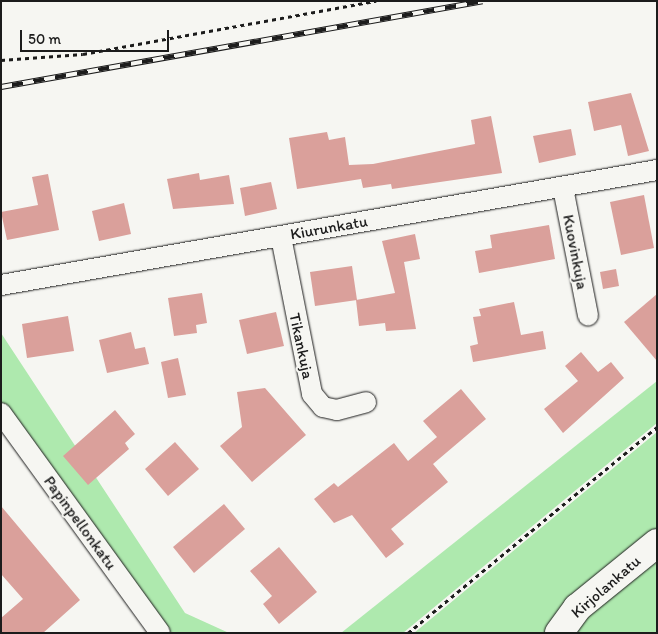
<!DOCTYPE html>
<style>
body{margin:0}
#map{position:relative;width:658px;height:634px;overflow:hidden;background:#f6f6f2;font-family:Itim,sans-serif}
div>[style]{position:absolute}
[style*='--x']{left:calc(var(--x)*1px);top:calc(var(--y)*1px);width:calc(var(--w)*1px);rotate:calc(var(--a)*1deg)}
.green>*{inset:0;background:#aee9ae}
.building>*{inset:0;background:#daa09b}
.path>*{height:3px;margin-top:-1.5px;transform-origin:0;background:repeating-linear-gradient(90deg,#1c1c1c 0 4px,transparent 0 8px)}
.roads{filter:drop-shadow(0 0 1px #1c1c1c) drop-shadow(0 0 1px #1c1c1c)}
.street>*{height:20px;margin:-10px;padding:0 10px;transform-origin:10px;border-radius:10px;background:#f6f6f2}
.secondary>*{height:28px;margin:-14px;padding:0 14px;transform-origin:14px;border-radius:14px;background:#f6f6f2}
.rail>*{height:5.5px;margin-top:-2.75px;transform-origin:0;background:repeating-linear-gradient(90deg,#f6f6f2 0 11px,#1c1c1c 0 22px);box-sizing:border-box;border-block:1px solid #1c1c1c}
span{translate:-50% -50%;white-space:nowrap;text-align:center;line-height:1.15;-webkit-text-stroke:4px #f6f6f2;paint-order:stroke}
.street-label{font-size:16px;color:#1c1c1c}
.frame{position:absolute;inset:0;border:2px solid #1c1c1c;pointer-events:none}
.scale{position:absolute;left:20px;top:30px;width:149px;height:22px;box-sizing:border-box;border:2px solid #1c1c1c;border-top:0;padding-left:6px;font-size:15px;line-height:18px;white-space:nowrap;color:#1c1c1c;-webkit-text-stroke:4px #f6f6f2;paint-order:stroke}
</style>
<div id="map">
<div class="green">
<div style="clip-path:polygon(1px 333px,185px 613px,229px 633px,162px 633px,1px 410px)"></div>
<div style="clip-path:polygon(657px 381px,657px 423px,403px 633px,341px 633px)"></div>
<div style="clip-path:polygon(657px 432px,657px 538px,554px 633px,414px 633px)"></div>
<div style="clip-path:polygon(657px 548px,657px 633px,562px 633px)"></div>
</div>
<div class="building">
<div style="clip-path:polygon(631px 93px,649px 151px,628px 156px,621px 125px,594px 131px,588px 102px)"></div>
<div style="clip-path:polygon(491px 116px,502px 173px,392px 189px,391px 184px,363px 188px,361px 179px,297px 189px,289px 138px,327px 132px,329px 140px,345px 137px,349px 165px,373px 164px,475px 144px,471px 120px)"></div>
<div style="clip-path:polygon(571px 129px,576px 155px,539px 163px,533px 136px)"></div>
<div style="clip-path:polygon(199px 173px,200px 180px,229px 175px,234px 204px,173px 209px,167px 179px)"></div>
<div style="clip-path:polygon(48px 174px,59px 230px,7px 240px,1px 212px,38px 205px,32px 177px)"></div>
<div style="clip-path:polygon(271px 182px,277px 209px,245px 216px,240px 188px)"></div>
<div style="clip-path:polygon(644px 195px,654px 248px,621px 255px,610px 202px)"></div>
<div style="clip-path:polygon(124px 203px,131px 234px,99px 241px,92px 211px)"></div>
<div style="clip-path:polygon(549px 225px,555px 259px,479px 273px,475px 251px,492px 248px,490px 235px)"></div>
<div style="clip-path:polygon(415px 234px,420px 259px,404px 262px,416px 329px,386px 331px,385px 323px,359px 326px,356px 300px,395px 293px,382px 241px)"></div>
<div style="clip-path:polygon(352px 266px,357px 300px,315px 306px,310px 272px)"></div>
<div style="clip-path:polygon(616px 269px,619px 286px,603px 289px,600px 272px)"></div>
<div style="clip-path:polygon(202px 293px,207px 323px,196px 325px,197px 333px,174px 336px,168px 298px)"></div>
<div style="clip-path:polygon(657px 294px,657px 361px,624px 322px)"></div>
<div style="clip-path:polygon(514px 302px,521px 335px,543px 331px,546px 349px,473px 362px,470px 346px,478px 344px,473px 317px,481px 316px,479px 309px)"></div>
<div style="clip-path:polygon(276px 312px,284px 346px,247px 354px,239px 320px)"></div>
<div style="clip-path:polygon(68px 316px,74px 351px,27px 358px,22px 324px)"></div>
<div style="clip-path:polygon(131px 332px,135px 349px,145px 347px,149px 364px,107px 373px,99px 340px)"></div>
<div style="clip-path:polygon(581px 352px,598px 372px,611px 362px,624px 378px,563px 433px,544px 409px,578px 381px,565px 366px)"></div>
<div style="clip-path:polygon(178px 358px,186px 395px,168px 398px,161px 362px)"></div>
<div style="clip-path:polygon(265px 388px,306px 435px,252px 482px,220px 446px,242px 427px,237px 392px)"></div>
<div style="clip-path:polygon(461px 389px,486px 419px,433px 464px,448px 482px,391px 529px,404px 544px,386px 558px,352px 515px,334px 523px,314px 499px,334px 483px,338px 487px,394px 443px,408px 461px,437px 437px,423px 421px)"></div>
<div style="clip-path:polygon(115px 410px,135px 434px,125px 443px,129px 449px,88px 485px,63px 456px)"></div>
<div style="clip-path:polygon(175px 442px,199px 469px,168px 496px,145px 469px)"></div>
<div style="clip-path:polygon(224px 504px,245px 529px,194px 573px,173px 547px)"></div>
<div style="clip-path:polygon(1px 506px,80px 600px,43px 633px,1px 633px,1px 618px,23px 599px,1px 574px)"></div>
<div style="clip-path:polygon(279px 547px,317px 592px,279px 624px,263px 604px,272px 596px,250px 571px)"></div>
</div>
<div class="path">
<div style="--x:1;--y:60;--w:82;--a:-4.2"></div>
<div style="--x:83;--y:54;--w:298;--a:-10.3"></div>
<div style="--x:408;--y:633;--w:323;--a:-39.6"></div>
</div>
<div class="roads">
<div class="street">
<div style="--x:563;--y:188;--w:130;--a:78.9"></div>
<div style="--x:281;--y:237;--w:160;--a:78.8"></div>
<div style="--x:312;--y:394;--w:17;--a:50"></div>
<div style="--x:323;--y:407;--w:14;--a:12"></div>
<div style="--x:337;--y:410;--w:30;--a:-15"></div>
<div style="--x:1;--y:285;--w:666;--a:-9.94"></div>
<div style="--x:1;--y:413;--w:271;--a:54.1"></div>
</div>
<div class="secondary">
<div style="--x:559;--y:633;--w:31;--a:-54"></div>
<div style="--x:577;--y:608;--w:103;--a:-39.1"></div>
</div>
</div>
<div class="rail">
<div style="--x:1;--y:87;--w:489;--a:-10.1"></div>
</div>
<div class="street-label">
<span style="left:329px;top:228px;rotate:-10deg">Kiurunkatu</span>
<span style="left:575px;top:252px;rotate:79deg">Kuovinkuja</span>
<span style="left:301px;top:346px;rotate:78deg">Tikankuja</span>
<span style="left:80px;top:523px;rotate:54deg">Papinpellonkatu</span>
<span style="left:606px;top:587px;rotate:-41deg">Kirjolankatu</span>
</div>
<div class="frame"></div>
<div class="scale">50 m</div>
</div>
